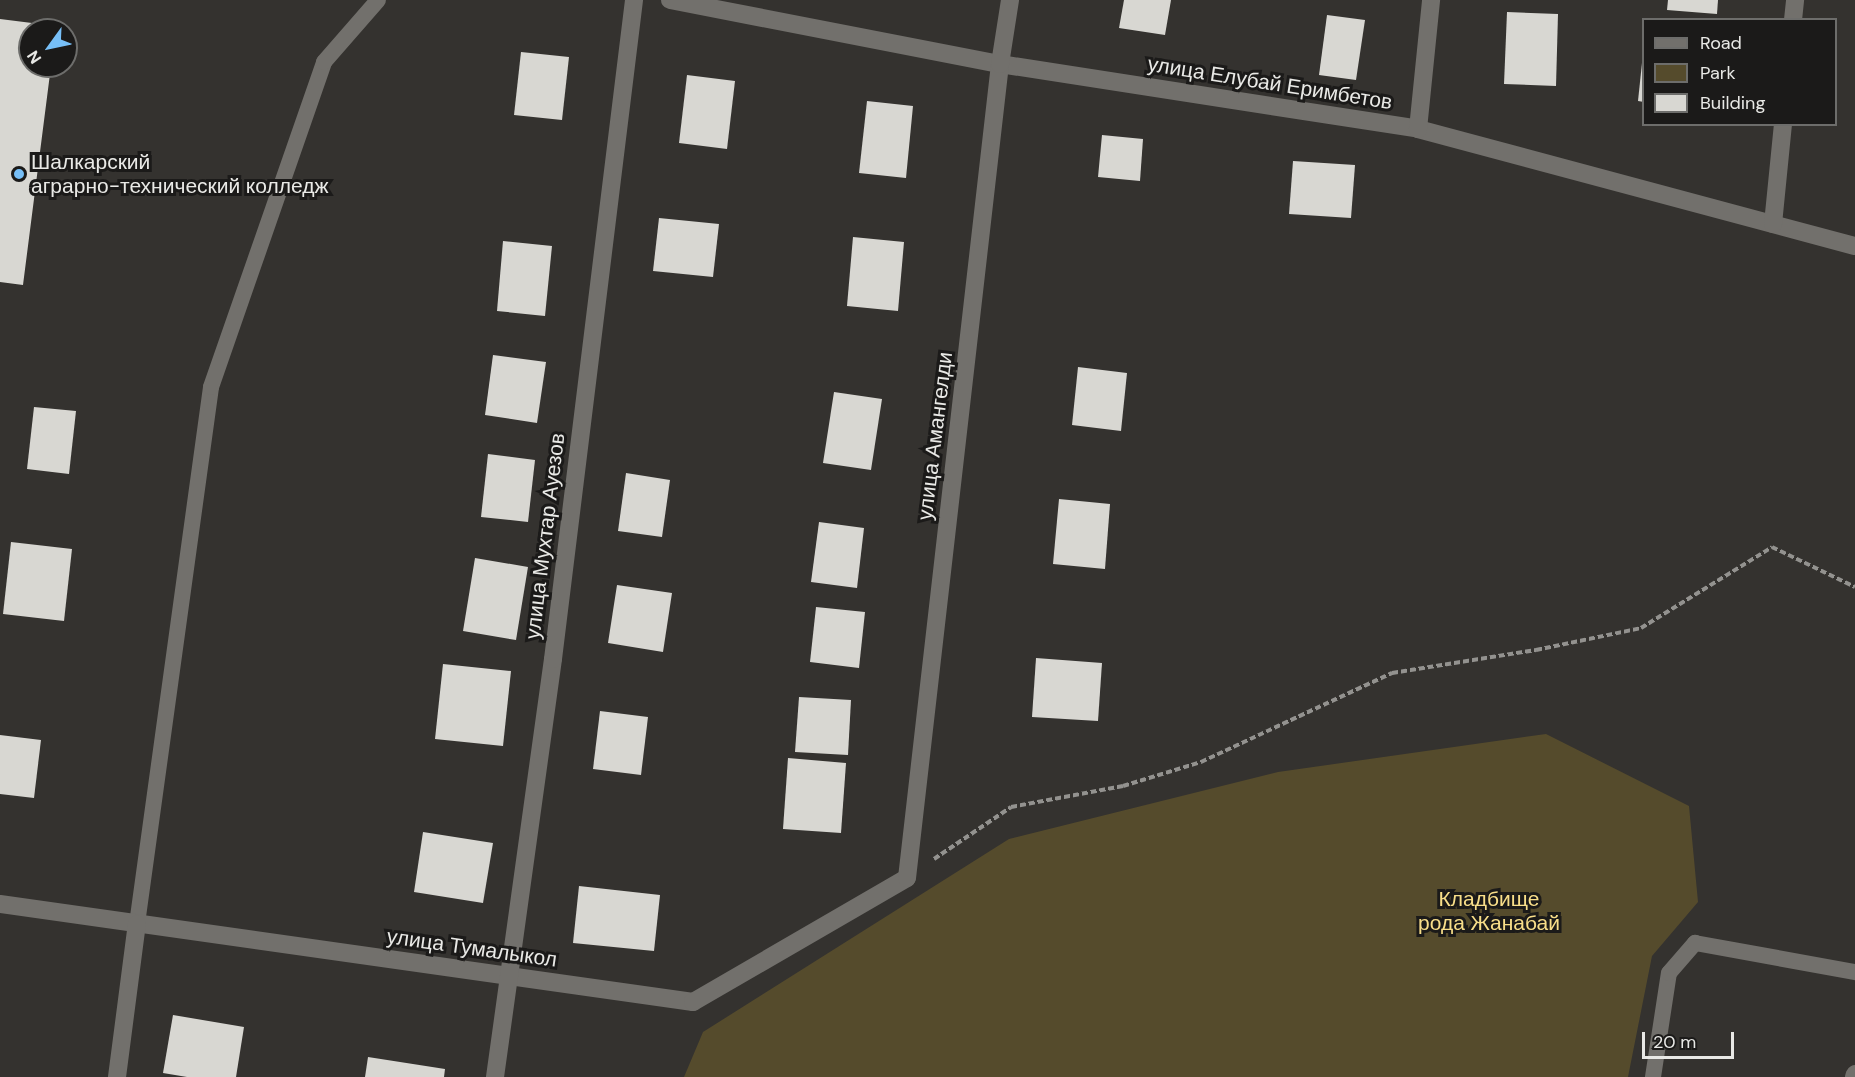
<!DOCTYPE html>
<meta charset="utf-8">
<style>
body{margin:0}
#map{position:relative;width:1855px;height:1077px;overflow:hidden;background:#34322f;font-family:"DM Sans",sans-serif}
div>[style]{position:absolute}
[style*='--x']{left:calc(var(--x)*1px);top:calc(var(--y)*1px);width:calc(var(--w)*1px);rotate:calc(var(--a)*1deg)}
.green>*{inset:0;background:#554b2c}
.building>*{inset:0;background:#d8d7d2}
.path>*{height:4px;margin-top:-2px;transform-origin:0;background:repeating-linear-gradient(90deg,#93928f 0 6px,transparent 0 9px)}
.lane>*{height:16px;margin:-8px;padding:0 8px;transform-origin:8px;border-radius:8px;background:#72706c}
.street>*{height:18px;margin:-9px;padding:0 9px;transform-origin:9px;border-radius:9px;background:#72706c}
.dots>*{width:16px;height:16px;translate:-50% -50%;box-sizing:border-box;border:3px solid #1b1a19;border-radius:50%}
span{translate:-50% -50%;white-space:nowrap;text-align:center;line-height:1.15;-webkit-text-stroke:6px #1b1a19;paint-order:stroke}
.street-label{font-size:21px;color:#e9e9e6}
.poi-label{font-size:21px;color:#e9e9e6}
.left{translate:0 -50%;text-align:left}
.park-label{font-size:21px;color:#f8de89}
.legend{position:absolute;left:1642px;top:18px;width:195px;height:108px;box-sizing:border-box;background:#1b1a19;border:2px solid #6d6d6b;margin:0;padding:8px 10px;list-style:none;font-size:18px;color:#e9e9e6}
.legend li{display:flex;align-items:center;gap:12px;height:30px}
.legend b{width:30px;border:2px solid #6d6d6b}
.north{position:absolute;left:18px;top:18px;width:60px;height:60px;box-sizing:border-box;background:#1b1a19;border:2px solid #6d6d6b;border-radius:50%;rotate:237deg;font-size:16px;font-weight:700;line-height:24px;text-align:center;color:#e9e9e6}
.north::after{content:'';display:block;margin:auto;width:21px;height:27px;background:#77bff7;clip-path:polygon(50% 0,100% 100%,50% 72%,0 100%)}
.scale{position:absolute;left:1642px;top:1032px;width:92px;height:27px;box-sizing:border-box;border:3px solid #e9e9e6;border-top:0;padding-left:8px;font-size:18px;line-height:21px;white-space:nowrap;color:#e9e9e6;-webkit-text-stroke:4px #1b1a19;paint-order:stroke}
</style>
<div id="map">
<div class="green">
<div style="clip-path:polygon(1546px 734px,1689px 806px,1698px 902px,1652px 956px,1628px 1077px,684px 1077px,703px 1032px,1009px 839px,1278px 772px)"></div>
</div>
<div class="building">
<div style="clip-path:polygon(1124px 0,1171px 0,1165px 35px,1119px 28px)"></div>
<div style="clip-path:polygon(1668px 0,1718px 0,1717px 14px,1667px 10px)"></div>
<div style="clip-path:polygon(1507px 12px,1558px 14px,1556px 86px,1504px 84px)"></div>
<div style="clip-path:polygon(1327px 15px,1365px 20px,1356px 80px,1319px 75px)"></div>
<div style="clip-path:polygon(0 19px,56px 26px,55px 30px,30px 30px,30px 66px,51px 66px,23px 285px,0 282px)"></div>
<div style="clip-path:polygon(521px 52px,569px 57px,562px 120px,514px 115px)"></div>
<div style="clip-path:polygon(1642px 63px,1644px 63px,1644px 102px,1638px 101px)"></div>
<div style="clip-path:polygon(687px 75px,735px 81px,727px 149px,679px 143px)"></div>
<div style="clip-path:polygon(867px 101px,913px 106px,906px 178px,859px 173px)"></div>
<div style="clip-path:polygon(1102px 135px,1143px 139px,1140px 181px,1098px 177px)"></div>
<div style="clip-path:polygon(1293px 161px,1355px 165px,1351px 218px,1289px 214px)"></div>
<div style="clip-path:polygon(659px 218px,719px 224px,713px 277px,653px 271px)"></div>
<div style="clip-path:polygon(853px 237px,904px 242px,898px 311px,847px 306px)"></div>
<div style="clip-path:polygon(503px 241px,552px 246px,545px 316px,497px 311px)"></div>
<div style="clip-path:polygon(493px 355px,546px 362px,537px 423px,485px 415px)"></div>
<div style="clip-path:polygon(1078px 367px,1127px 373px,1121px 431px,1072px 425px)"></div>
<div style="clip-path:polygon(834px 392px,882px 399px,871px 470px,823px 463px)"></div>
<div style="clip-path:polygon(34px 407px,76px 411px,69px 474px,27px 469px)"></div>
<div style="clip-path:polygon(488px 454px,535px 460px,528px 522px,481px 517px)"></div>
<div style="clip-path:polygon(626px 473px,670px 480px,662px 537px,618px 531px)"></div>
<div style="clip-path:polygon(1059px 499px,1110px 504px,1105px 569px,1053px 564px)"></div>
<div style="clip-path:polygon(819px 522px,864px 528px,857px 588px,811px 582px)"></div>
<div style="clip-path:polygon(11px 542px,72px 549px,64px 621px,3px 614px)"></div>
<div style="clip-path:polygon(475px 558px,528px 567px,516px 640px,463px 631px)"></div>
<div style="clip-path:polygon(617px 585px,672px 593px,663px 652px,608px 643px)"></div>
<div style="clip-path:polygon(816px 607px,865px 612px,859px 668px,810px 662px)"></div>
<div style="clip-path:polygon(1036px 658px,1102px 663px,1098px 721px,1032px 717px)"></div>
<div style="clip-path:polygon(443px 664px,511px 671px,503px 746px,435px 739px)"></div>
<div style="clip-path:polygon(799px 697px,851px 700px,848px 755px,795px 752px)"></div>
<div style="clip-path:polygon(600px 711px,648px 717px,641px 775px,593px 769px)"></div>
<div style="clip-path:polygon(0 735px,41px 740px,34px 798px,0 794px)"></div>
<div style="clip-path:polygon(788px 758px,846px 763px,841px 833px,783px 829px)"></div>
<div style="clip-path:polygon(423px 832px,493px 843px,483px 903px,414px 892px)"></div>
<div style="clip-path:polygon(579px 886px,660px 895px,654px 951px,573px 943px)"></div>
<div style="clip-path:polygon(173px 1015px,244px 1027px,236px 1077px,187px 1077px,163px 1073px)"></div>
<div style="clip-path:polygon(368px 1057px,445px 1069px,444px 1077px,365px 1077px)"></div>
</div>
<div class="path">
<div style="--x:934;--y:859;--w:93;--a:-34"></div>
<div style="--x:1011;--y:807;--w:114;--a:-10.6"></div>
<div style="--x:1123;--y:786;--w:82;--a:-17.1"></div>
<div style="--x:1201;--y:762;--w:211;--a:-25"></div>
<div style="--x:1392;--y:673;--w:146;--a:-9.1"></div>
<div style="--x:1536;--y:650;--w:107;--a:-11.8"></div>
<div style="--x:1641;--y:628;--w:154;--a:-31.7"></div>
<div style="--x:1772;--y:547;--w:92;--a:25.7"></div>
</div>
<div class="lane">
<div style="--x:137;--y:924;--w:542;--a:-82.15"></div>
<div style="--x:211;--y:387;--w:344;--a:-70.8"></div>
<div style="--x:324;--y:62;--w:82;--a:-48.9"></div>
<div style="--x:1653;--y:1077;--w:105;--a:-81.3"></div>
<div style="--x:1669;--y:973;--w:40;--a:-49"></div>
<div style="--x:1695;--y:943;--w:163;--a:10.3"></div>
</div>
<div class="street">
<div style="--x:670;--y:0;--w:336;--a:11"></div>
<div style="--x:1000;--y:64;--w:423;--a:8.8"></div>
<div style="--x:1418;--y:129;--w:452;--a:15"></div>
<div style="--x:1793;--y:20;--w:20;--a:-84"></div>
<div style="--x:1418;--y:129;--w:130;--a:-84.2"></div>
<div style="--x:1773;--y:224;--w:100;--a:-84.3"></div>
<div style="--x:0;--y:904;--w:700;--a:8.05"></div>
<div style="--x:693;--y:1002;--w:247;--a:-30.1"></div>
<div style="--x:907;--y:878;--w:819;--a:-83.48"></div>
<div style="--x:1000;--y:64;--w:65;--a:-81.1"></div>
<div style="--x:117;--y:1077;--w:154;--a:-82.6"></div>
<div style="--x:495;--y:1077;--w:422;--a:-82.1"></div>
<div style="--x:553;--y:659;--w:664;--a:-82.99"></div>
<div style="--x:1854;--y:1077;--w:3;--a:-72"></div>
</div>
<div class="dots">
<div style="left:19px;top:174px;background:#77bff7"></div>
</div>
<div class="street-label">
<span style="left:1270px;top:83px;rotate:9deg">улица Елубай Еримбетов</span>
<span style="left:935px;top:436px;rotate:-83deg">улица Амангелди</span>
<span style="left:545px;top:536px;rotate:-83deg">улица Мухтар Ауезов</span>
<span style="left:472px;top:948px;rotate:8deg">улица Тумалыкол</span>
</div>
<div class="poi-label">
<span class="left" style="left:31px;top:174px">Шалкарский<br>аграрно-технический колледж</span>
</div>
<div class="park-label">
<span style="left:1489px;top:911px">Кладбище<br>рода Жанабай</span>
</div>
<ul class="legend">
<li><b style="height:8px;background:#72706c"></b>Road</li>
<li><b style="height:16px;background:#554b2c"></b>Park</li>
<li><b style="height:16px;background:#d8d7d2"></b>Building</li>
</ul>
<div class="north">N</div>
<div class="scale">20 m</div>
</div>
